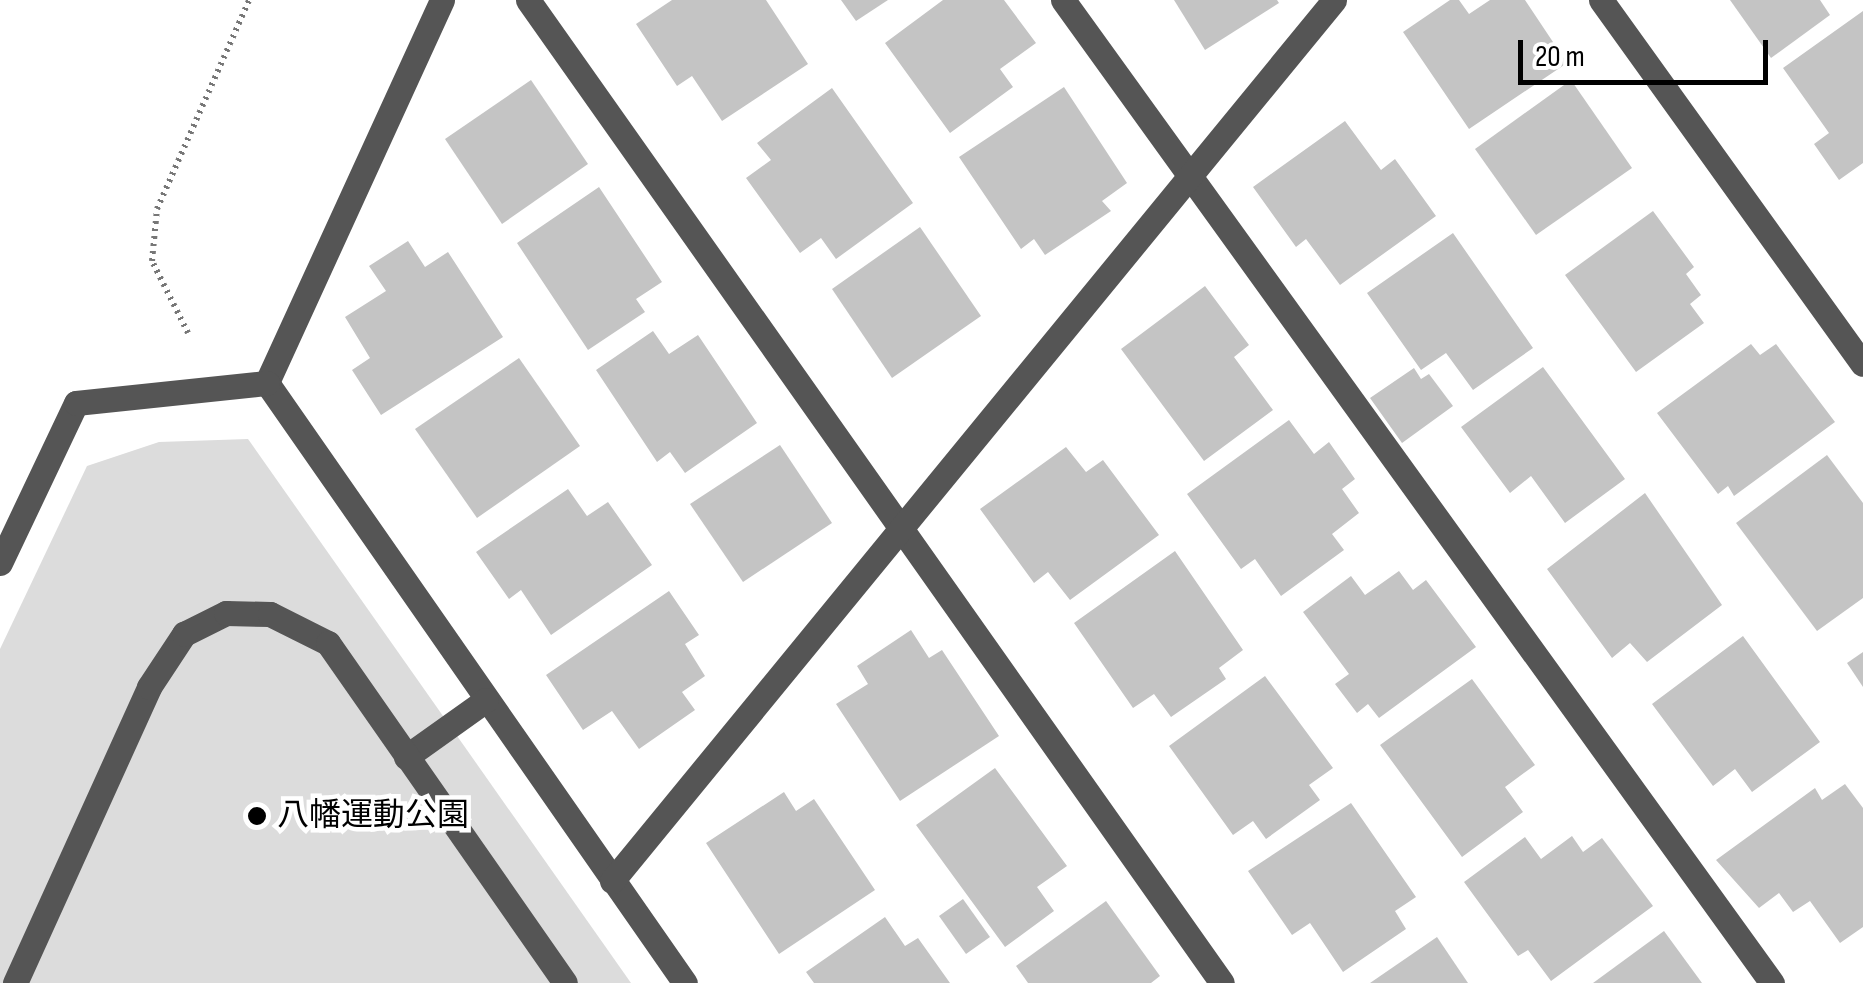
<!DOCTYPE html>
<meta charset="utf-8">
<style>
body{margin:0}
#map{position:relative;width:1863px;height:983px;overflow:hidden;background:#fff;font-family:"Sofia Sans Condensed","Noto Sans JP",sans-serif}
div>[style]{position:absolute}
[style*='--x']{left:calc(var(--x)*1px);top:calc(var(--y)*1px);width:calc(var(--w)*1px);rotate:calc(var(--a)*1deg)}
.green>*{inset:0;background:#dcdcdc}
.building>*{inset:0;background:#c4c4c4}
.path>*{height:6px;margin-top:-3px;transform-origin:0;background:repeating-linear-gradient(90deg,#777 0 2.5px,transparent 0 7.5px)}
.minor>*{height:25px;margin:-12.5px;padding:0 12.5px;transform-origin:12.5px;border-radius:12.5px;background:#555}
.dots>*{width:28px;height:28px;translate:-50% -50%;box-sizing:border-box;border:5px solid #fff;border-radius:50%}
span{translate:-50% -50%;white-space:nowrap;text-align:center;line-height:1.15;-webkit-text-stroke:9px #fff;paint-order:stroke}
.poi-label{font-size:32px;color:#000}
.left{translate:0 -50%;text-align:left}
.scale{position:absolute;left:1518px;top:40px;width:250px;height:45px;box-sizing:border-box;border:5px solid #000;border-top:0;padding-left:12px;font-size:30px;line-height:35px;white-space:nowrap;color:#000;-webkit-text-stroke:8px #fff;paint-order:stroke}
</style>
<div id="map">
<div class="green">
<div style="clip-path:polygon(248px 439px,631px 983px,0 983px,0 649px,87px 466px,159px 442px)"></div>
</div>
<div class="building">
<div style="clip-path:polygon(672px 0,766px 0,808px 64px,722px 121px,692px 76px,677px 86px,636px 24px)"></div>
<div style="clip-path:polygon(841px 0,888px 0,856px 21px)"></div>
<div style="clip-path:polygon(943px 0,1004px 0,1036px 43px,1000px 69px,1013px 87px,950px 133px,885px 43px)"></div>
<div style="clip-path:polygon(1174px 0,1277px 0,1279px 3px,1205px 50px)"></div>
<div style="clip-path:polygon(1450px 0,1459px 0,1469px 14px,1490px 0,1525px 0,1567px 63px,1469px 129px,1403px 32px)"></div>
<div style="clip-path:polygon(1730px 0,1820px 0,1830px 15px,1771px 58px)"></div>
<div style="clip-path:polygon(1863px 11px,1863px 163px,1839px 180px,1814px 144px,1829px 133px,1783px 68px)"></div>
<div style="clip-path:polygon(531px 80px,588px 164px,502px 224px,445px 139px)"></div>
<div style="clip-path:polygon(1571px 80px,1632px 168px,1536px 235px,1475px 149px)"></div>
<div style="clip-path:polygon(1064px 87px,1127px 183px,1102px 201px,1111px 211px,1045px 255px,1034px 239px,1021px 249px,959px 157px)"></div>
<div style="clip-path:polygon(832px 88px,913px 203px,836px 259px,821px 238px,800px 253px,746px 178px,771px 160px,757px 143px)"></div>
<div style="clip-path:polygon(1345px 121px,1381px 170px,1395px 159px,1436px 216px,1340px 285px,1306px 239px,1296px 247px,1253px 187px)"></div>
<div style="clip-path:polygon(599px 187px,662px 282px,636px 299px,645px 312px,588px 350px,517px 243px)"></div>
<div style="clip-path:polygon(1653px 211px,1694px 267px,1686px 274px,1701px 295px,1690px 304px,1704px 323px,1636px 372px,1565px 275px)"></div>
<div style="clip-path:polygon(920px 227px,981px 316px,892px 378px,832px 289px)"></div>
<div style="clip-path:polygon(1453px 233px,1533px 348px,1473px 390px,1446px 353px,1421px 370px,1367px 293px)"></div>
<div style="clip-path:polygon(408px 241px,425px 267px,448px 252px,503px 337px,381px 415px,352px 370px,370px 358px,345px 317px,386px 291px,369px 266px)"></div>
<div style="clip-path:polygon(1205px 286px,1249px 345px,1234px 357px,1273px 410px,1204px 461px,1121px 349px)"></div>
<div style="clip-path:polygon(653px 331px,669px 354px,698px 335px,757px 423px,685px 473px,670px 452px,657px 462px,596px 370px)"></div>
<div style="clip-path:polygon(1751px 344px,1760px 355px,1776px 344px,1835px 422px,1734px 496px,1728px 486px,1718px 494px,1657px 413px)"></div>
<div style="clip-path:polygon(519px 358px,580px 446px,477px 518px,415px 429px)"></div>
<div style="clip-path:polygon(1543px 367px,1625px 479px,1565px 523px,1531px 476px,1510px 493px,1461px 427px)"></div>
<div style="clip-path:polygon(1414px 368px,1421px 379px,1429px 374px,1453px 406px,1402px 443px,1370px 398px)"></div>
<div style="clip-path:polygon(1289px 420px,1314px 454px,1329px 442px,1355px 479px,1342px 489px,1359px 513px,1332px 534px,1344px 550px,1281px 596px,1255px 559px,1241px 569px,1187px 494px)"></div>
<div style="clip-path:polygon(780px 445px,832px 523px,743px 582px,690px 504px)"></div>
<div style="clip-path:polygon(1066px 447px,1086px 472px,1103px 460px,1159px 535px,1070px 600px,1048px 572px,1034px 583px,980px 509px)"></div>
<div style="clip-path:polygon(1827px 455px,1863px 503px,1863px 598px,1817px 631px,1736px 523px)"></div>
<div style="clip-path:polygon(568px 489px,587px 516px,608px 502px,652px 565px,551px 635px,521px 590px,509px 599px,476px 552px)"></div>
<div style="clip-path:polygon(1645px 493px,1722px 605px,1647px 662px,1630px 643px,1612px 658px,1547px 569px)"></div>
<div style="clip-path:polygon(1175px 551px,1243px 650px,1219px 668px,1226px 679px,1171px 717px,1154px 694px,1133px 708px,1074px 623px)"></div>
<div style="clip-path:polygon(1399px 571px,1413px 590px,1426px 580px,1476px 647px,1379px 718px,1368px 704px,1357px 713px,1335px 684px,1349px 674px,1303px 612px,1351px 576px,1365px 595px)"></div>
<div style="clip-path:polygon(669px 591px,699px 635px,685px 644px,705px 676px,682px 692px,695px 710px,639px 749px,612px 711px,583px 730px,546px 675px)"></div>
<div style="clip-path:polygon(911px 630px,929px 658px,942px 650px,999px 736px,900px 801px,836px 704px,868px 684px,857px 666px)"></div>
<div style="clip-path:polygon(1743px 636px,1820px 742px,1752px 792px,1735px 769px,1713px 786px,1652px 704px)"></div>
<div style="clip-path:polygon(1863px 652px,1863px 687px,1847px 663px)"></div>
<div style="clip-path:polygon(1265px 676px,1333px 768px,1309px 785px,1320px 800px,1266px 839px,1253px 821px,1233px 835px,1169px 746px)"></div>
<div style="clip-path:polygon(1472px 679px,1535px 765px,1505px 787px,1523px 812px,1462px 857px,1380px 745px)"></div>
<div style="clip-path:polygon(995px 768px,1067px 866px,1037px 887px,1054px 911px,1005px 947px,916px 825px)"></div>
<div style="clip-path:polygon(1845px 784px,1863px 808px,1863px 927px,1840px 943px,1810px 901px,1793px 912px,1779px 893px,1759px 908px,1716px 860px,1815px 788px,1822px 800px)"></div>
<div style="clip-path:polygon(784px 792px,796px 811px,814px 799px,875px 890px,779px 954px,706px 843px)"></div>
<div style="clip-path:polygon(1351px 803px,1416px 897px,1395px 911px,1406px 929px,1343px 972px,1310px 923px,1292px 935px,1248px 871px)"></div>
<div style="clip-path:polygon(1572px 836px,1583px 852px,1602px 838px,1653px 906px,1551px 981px,1528px 950px,1518px 956px,1464px 882px,1525px 837px,1541px 859px)"></div>
<div style="clip-path:polygon(963px 899px,990px 937px,966px 954px,939px 916px)"></div>
<div style="clip-path:polygon(1106px 901px,1160px 976px,1151px 983px,1028px 983px,1016px 966px)"></div>
<div style="clip-path:polygon(885px 917px,905px 946px,918px 938px,950px 983px,814px 983px,806px 972px)"></div>
<div style="clip-path:polygon(1664px 931px,1702px 983px,1593px 983px)"></div>
<div style="clip-path:polygon(1437px 937px,1468px 983px,1370px 983px)"></div>
</div>
<div class="path">
<div style="--x:188;--y:333;--w:80;--a:-116.6"></div>
<div style="--x:152;--y:261;--w:52;--a:-84.5"></div>
<div style="--x:157;--y:209;--w:228;--a:-66.2"></div>
</div>
<div class="minor">
<div style="--x:442;--y:0;--w:421;--a:114.6"></div>
<div style="--x:267;--y:383;--w:731;--a:55.14"></div>
<div style="--x:528;--y:0;--w:1203;--a:54.78"></div>
<div style="--x:1063;--y:0;--w:1212;--a:54.2"></div>
<div style="--x:1601;--y:0;--w:448;--a:54.3"></div>
<div style="--x:0;--y:563;--w:177;--a:-64.6"></div>
<div style="--x:76;--y:403;--w:192;--a:-6"></div>
<div style="--x:406;--y:757;--w:98;--a:-35.5"></div>
<div style="--x:612;--y:881;--w:1139;--a:-50.66"></div>
<div style="--x:15;--y:983;--w:325;--a:-65.6"></div>
<div style="--x:149;--y:687;--w:64;--a:-56.6"></div>
<div style="--x:184;--y:634;--w:47;--a:-26.6"></div>
<div style="--x:226;--y:613;--w:44;--a:1.3"></div>
<div style="--x:270;--y:614;--w:65;--a:26.6"></div>
<div style="--x:328;--y:643;--w:414;--a:55.1"></div>
</div>
<div class="dots">
<div style="left:257px;top:816px;background:#000"></div>
</div>
<div class="poi-label">
<span class="left" style="left:277px;top:816px">八幡運動公園</span>
</div>
<div class="scale">20 m</div>
</div>
